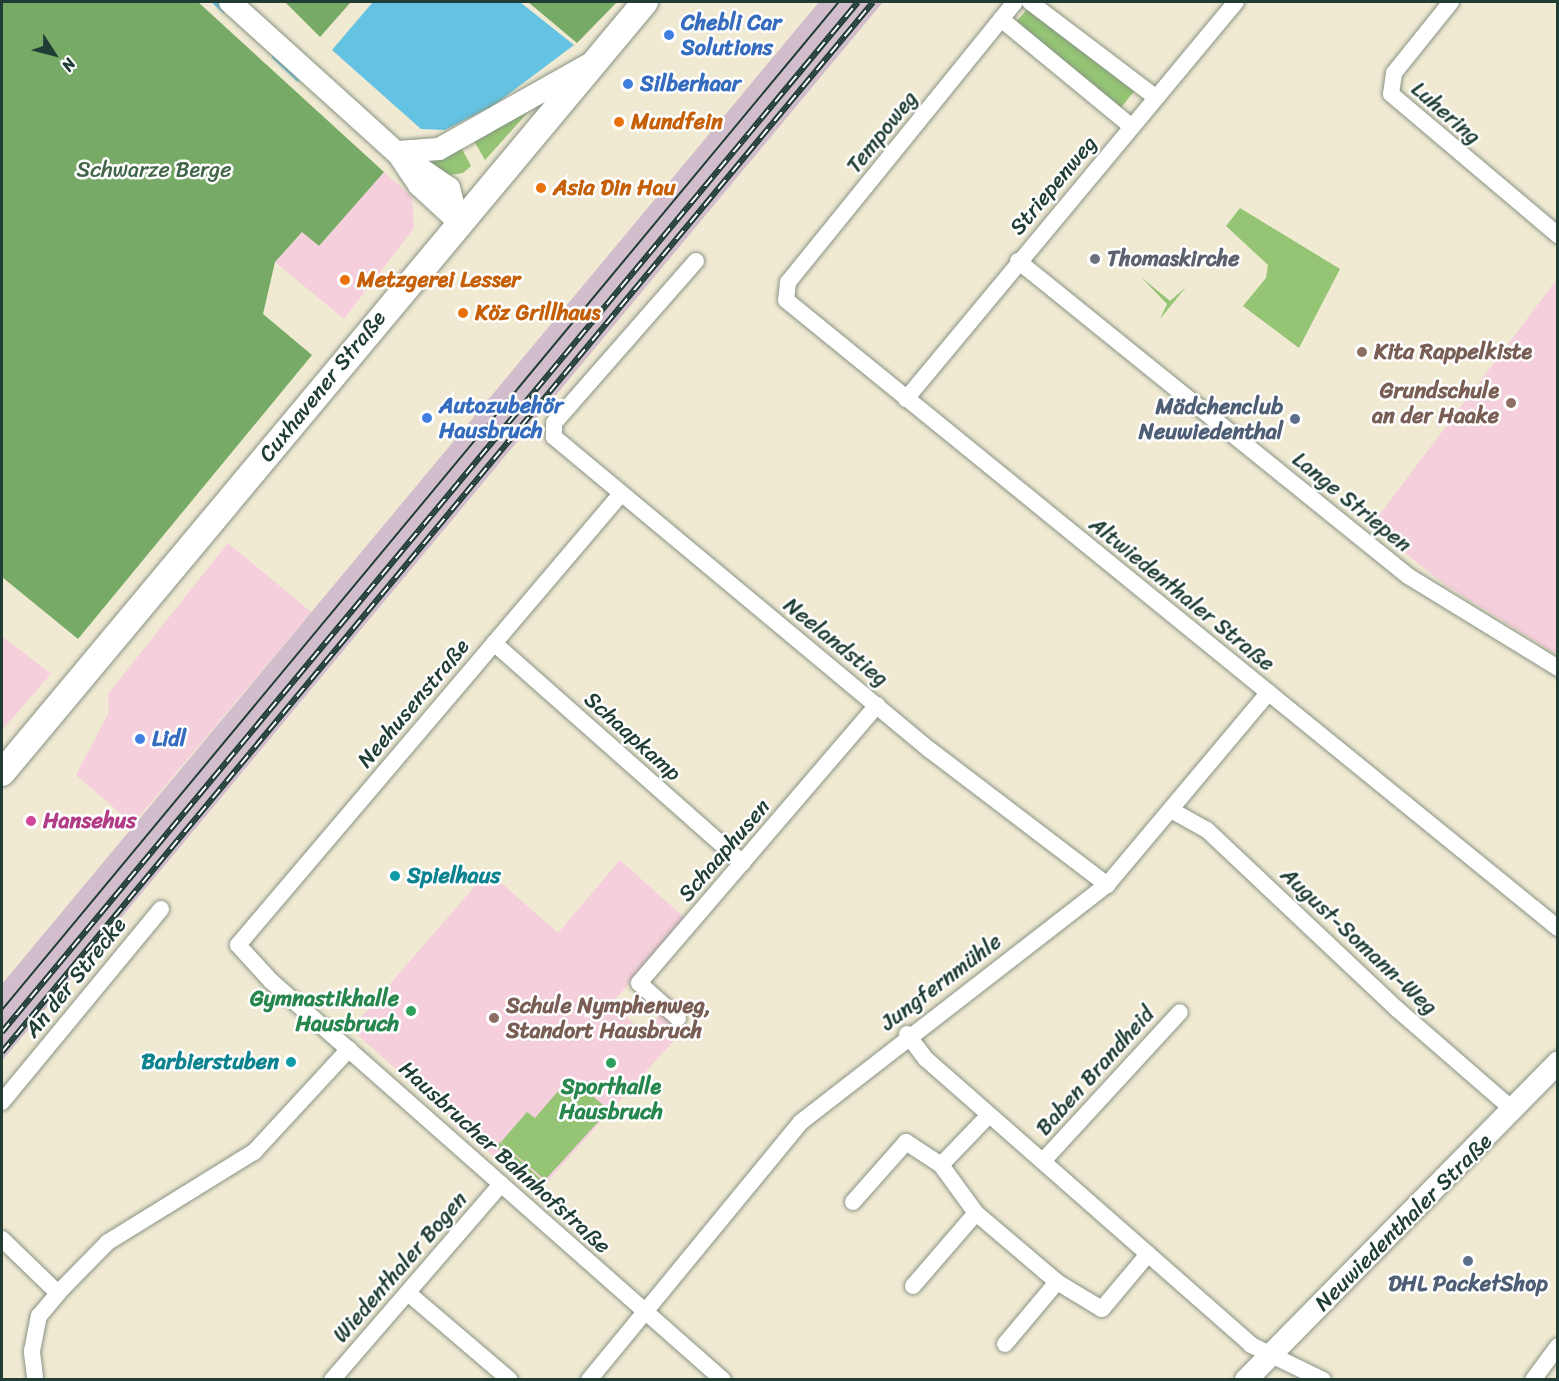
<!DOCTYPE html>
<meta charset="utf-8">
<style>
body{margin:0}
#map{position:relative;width:1559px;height:1381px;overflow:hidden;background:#f1ead3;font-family:Sriracha,sans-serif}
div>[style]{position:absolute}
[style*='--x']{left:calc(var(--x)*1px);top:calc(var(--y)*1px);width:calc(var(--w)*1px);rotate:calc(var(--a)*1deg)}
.built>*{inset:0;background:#f5cfdb}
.industrial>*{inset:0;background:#d1bdcc}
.green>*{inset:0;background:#94c474}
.forest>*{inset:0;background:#7a6}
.water>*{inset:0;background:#64c3e2}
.stream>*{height:4px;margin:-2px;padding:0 2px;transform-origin:2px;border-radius:2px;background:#64c3e2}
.roads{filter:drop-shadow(0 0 2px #889484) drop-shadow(0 0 2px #889484)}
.street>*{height:16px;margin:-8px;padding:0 8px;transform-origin:8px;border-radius:8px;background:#fff}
.secondary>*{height:22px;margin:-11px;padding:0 11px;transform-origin:11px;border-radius:11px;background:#fff}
.primary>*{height:26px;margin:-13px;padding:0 13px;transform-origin:13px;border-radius:13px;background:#fff}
.tram>*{height:1.5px;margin:-0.75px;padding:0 0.75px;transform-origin:0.75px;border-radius:0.75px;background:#1f3d34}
.rail>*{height:6px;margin-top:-3px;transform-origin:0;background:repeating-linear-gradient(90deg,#fff 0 11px,#1f3d34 0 22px);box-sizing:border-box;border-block:2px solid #1f3d34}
.dots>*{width:16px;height:16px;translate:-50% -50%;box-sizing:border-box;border:3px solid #fff;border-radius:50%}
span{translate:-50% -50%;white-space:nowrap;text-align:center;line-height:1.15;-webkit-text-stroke:5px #fff;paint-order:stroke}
.shop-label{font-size:22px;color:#366cbe;font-weight:700}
.left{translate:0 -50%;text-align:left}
.street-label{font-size:22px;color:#1f3d34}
.food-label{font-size:22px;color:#c56008;font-weight:700}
.park-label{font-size:22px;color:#426647}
.worship-label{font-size:22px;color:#5b616d;font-weight:700}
.education-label{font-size:22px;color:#785e54;font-weight:700}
.right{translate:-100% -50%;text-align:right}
.service-label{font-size:22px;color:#4e5e75;font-weight:700}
.hotel-label{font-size:22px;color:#b23c85;font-weight:700}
.culture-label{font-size:22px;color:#0d838f;font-weight:700}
.leisure-label{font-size:22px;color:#27864d;font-weight:700}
.frame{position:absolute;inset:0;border:3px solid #1f3d34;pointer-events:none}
.north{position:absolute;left:24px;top:24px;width:60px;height:60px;-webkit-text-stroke:4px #fff;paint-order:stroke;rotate:126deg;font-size:16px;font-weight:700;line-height:24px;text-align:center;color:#1f3d34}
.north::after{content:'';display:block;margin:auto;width:21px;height:27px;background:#1f3d34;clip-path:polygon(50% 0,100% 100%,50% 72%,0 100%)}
</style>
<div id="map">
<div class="built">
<div style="clip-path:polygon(384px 172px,412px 197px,414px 228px,344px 319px,275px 262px,302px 231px,319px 246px)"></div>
<div style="clip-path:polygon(1557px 279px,1557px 655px,1444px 584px,1371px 526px)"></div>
<div style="clip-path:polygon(228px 543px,311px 612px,133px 824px,76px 775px,109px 712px,108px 694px)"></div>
<div style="clip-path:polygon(2px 636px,51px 674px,2px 730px)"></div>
<div style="clip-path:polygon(620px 860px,686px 919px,612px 1003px,644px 1033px,665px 1008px,686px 1027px,536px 1194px,351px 1029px,488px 871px,558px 933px)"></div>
</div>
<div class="industrial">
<div style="clip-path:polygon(819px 2px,883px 2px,2px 1061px,2px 984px)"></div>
</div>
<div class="green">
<div style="clip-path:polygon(1031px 5px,1136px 89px,1119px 110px,1013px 25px)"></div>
<div style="clip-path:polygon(530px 111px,529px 111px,485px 160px,474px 141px)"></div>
<div style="clip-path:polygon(462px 149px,471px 166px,463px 173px,445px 176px,430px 162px)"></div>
<div style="clip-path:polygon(1240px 208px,1340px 269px,1299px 348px,1243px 306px,1266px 278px,1268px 265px,1226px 226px)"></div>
<div style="clip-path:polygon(1141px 277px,1170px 301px,1186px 287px,1160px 319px,1167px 304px)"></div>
<div style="clip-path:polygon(570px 1077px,609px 1110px,545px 1180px,501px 1142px,527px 1112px,535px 1118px)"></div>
<div style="clip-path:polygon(500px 1142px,543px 1181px,540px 1186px,496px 1147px)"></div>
</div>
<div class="forest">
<div style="clip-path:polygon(2px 2px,198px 2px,384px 172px,319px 246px,302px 232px,275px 262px,263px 314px,312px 355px,78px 639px,2px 577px)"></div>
<div style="clip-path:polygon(285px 2px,351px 2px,320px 37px)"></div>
<div style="clip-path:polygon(528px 2px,617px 2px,577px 43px)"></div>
</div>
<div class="water">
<div style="clip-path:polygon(373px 2px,520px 2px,574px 45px,494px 105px,445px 130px,421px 129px,332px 50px)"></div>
</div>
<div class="stream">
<div style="--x:214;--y:2;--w:13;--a:42"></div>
<div style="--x:274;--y:57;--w:33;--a:43"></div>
</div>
<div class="roads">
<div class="street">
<div style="--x:1015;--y:2;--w:360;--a:129"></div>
<div style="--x:788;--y:282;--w:18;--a:96"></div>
<div style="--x:786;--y:300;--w:995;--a:39.13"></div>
<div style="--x:1030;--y:2;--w:157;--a:37.2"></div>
<div style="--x:1451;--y:2;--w:91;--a:128.8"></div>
<div style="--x:1394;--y:73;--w:21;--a:98"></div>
<div style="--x:1391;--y:94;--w:219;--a:40.2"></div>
<div style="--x:1001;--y:19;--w:168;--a:39.5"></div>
<div style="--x:696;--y:261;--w:215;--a:131.2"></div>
<div style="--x:554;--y:423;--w:14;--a:90"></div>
<div style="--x:554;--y:437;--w:489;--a:39.8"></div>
<div style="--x:930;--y:750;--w:223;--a:37.3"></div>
<div style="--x:1018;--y:261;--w:501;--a:38.93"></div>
<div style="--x:1408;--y:576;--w:176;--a:31.5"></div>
<div style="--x:906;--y:399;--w:516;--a:-50.27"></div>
<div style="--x:620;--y:495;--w:590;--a:130.33"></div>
<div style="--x:238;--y:945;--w:49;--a:47.5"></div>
<div style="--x:271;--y:981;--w:603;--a:41.44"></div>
<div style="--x:494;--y:643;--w:332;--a:41.5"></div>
<div style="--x:1171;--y:810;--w:41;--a:29.1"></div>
<div style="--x:1207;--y:830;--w:261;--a:43.3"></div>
<div style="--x:1397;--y:1009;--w:154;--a:41"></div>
<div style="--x:678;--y:1018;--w:52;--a:-138.1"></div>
<div style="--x:639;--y:983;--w:366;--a:-49.4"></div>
<div style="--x:907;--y:1034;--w:31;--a:53"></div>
<div style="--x:926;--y:1059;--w:433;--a:41.3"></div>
<div style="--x:1251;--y:1345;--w:80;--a:25.9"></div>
<div style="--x:2;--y:1102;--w:250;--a:-50.5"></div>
<div style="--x:1043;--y:1161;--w:202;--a:-47.4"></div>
<div style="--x:941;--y:1165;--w:59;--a:53.9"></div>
<div style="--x:976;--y:1213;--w:106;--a:40.4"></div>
<div style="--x:1057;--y:1282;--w:52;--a:31"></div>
<div style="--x:1102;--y:1309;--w:72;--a:-50.1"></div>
<div style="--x:853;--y:1202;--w:80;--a:-48.5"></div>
<div style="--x:906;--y:1142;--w:42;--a:33.3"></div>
<div style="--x:941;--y:1165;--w:69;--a:-46.2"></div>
<div style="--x:2;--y:1239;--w:78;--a:44"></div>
<div style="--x:913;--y:1286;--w:96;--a:-49.2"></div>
<div style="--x:408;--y:1293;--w:134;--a:40.5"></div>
<div style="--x:1005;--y:1344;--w:81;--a:-50"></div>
<div style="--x:35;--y:1377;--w:26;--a:-97"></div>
<div style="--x:32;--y:1351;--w:36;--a:-79"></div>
<div style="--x:39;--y:1316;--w:30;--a:-50"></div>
<div style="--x:58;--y:1293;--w:71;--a:-45.6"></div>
<div style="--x:108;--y:1242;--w:172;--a:-31.7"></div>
<div style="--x:254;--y:1152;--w:140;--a:-47.3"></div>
<div style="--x:332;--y:1380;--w:259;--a:-49.2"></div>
<div style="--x:589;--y:1380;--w:334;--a:-50.6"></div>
<div style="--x:801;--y:1122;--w:387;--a:-37.8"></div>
<div style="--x:1107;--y:885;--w:251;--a:-50"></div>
<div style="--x:1533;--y:1380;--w:42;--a:-53.7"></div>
</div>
<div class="secondary">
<div style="--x:230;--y:2;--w:224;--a:42.1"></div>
<div style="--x:396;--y:152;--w:64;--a:34.2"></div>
<div style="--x:449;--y:188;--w:34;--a:75"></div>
<div style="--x:398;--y:152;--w:41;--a:-4.2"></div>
<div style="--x:439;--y:149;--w:171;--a:-29.4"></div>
<div style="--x:401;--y:158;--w:32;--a:56"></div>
<div style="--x:419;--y:185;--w:53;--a:42.7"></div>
<div style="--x:1246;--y:1380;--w:445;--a:-45.5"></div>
</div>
<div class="primary">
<div style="--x:2;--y:773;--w:1004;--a:-50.17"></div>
</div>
</div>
<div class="tram">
<div style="--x:2;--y:1010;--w:1310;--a:-50.3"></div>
</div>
<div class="rail">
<div style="--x:2;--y:1032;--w:1339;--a:-50.27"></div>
<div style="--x:2;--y:1052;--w:1364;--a:-50.32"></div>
</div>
<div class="dots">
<div style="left:669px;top:35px;background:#3f7fe0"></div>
<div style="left:628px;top:84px;background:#3f7fe0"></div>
<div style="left:619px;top:122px;background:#e8710a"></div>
<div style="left:541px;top:188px;background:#e8710a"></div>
<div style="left:1095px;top:259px;background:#6b7280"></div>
<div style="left:345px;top:280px;background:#e8710a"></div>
<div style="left:463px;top:313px;background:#e8710a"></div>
<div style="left:1362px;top:352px;background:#8d6e63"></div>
<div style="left:1511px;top:403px;background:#8d6e63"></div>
<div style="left:427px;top:418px;background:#3f7fe0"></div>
<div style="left:1295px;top:419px;background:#5c6f8a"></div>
<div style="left:140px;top:739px;background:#3f7fe0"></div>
<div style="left:31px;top:821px;background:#d1479c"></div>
<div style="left:395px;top:876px;background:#0f9aa8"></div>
<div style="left:411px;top:1011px;background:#2e9e5b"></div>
<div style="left:494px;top:1018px;background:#8d6e63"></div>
<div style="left:291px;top:1062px;background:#0f9aa8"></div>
<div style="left:611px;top:1063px;background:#2e9e5b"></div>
<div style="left:1468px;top:1261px;background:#5c6f8a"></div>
</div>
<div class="shop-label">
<span class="left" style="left:681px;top:35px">Chebli Car<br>Solutions</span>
<span class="left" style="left:640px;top:84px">Silberhaar</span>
<span class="left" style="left:439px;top:418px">Autozubehör<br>Hausbruch</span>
<span class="left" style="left:152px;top:739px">Lidl</span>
</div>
<div class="street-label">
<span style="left:1446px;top:113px;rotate:41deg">Luhering</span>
<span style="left:882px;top:132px;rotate:-51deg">Tempoweg</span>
<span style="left:1053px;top:185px;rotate:-50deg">Striepenweg</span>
<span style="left:322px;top:386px;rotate:-51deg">Cuxhavener Straße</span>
<span style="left:1352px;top:502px;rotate:39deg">Lange Striepen</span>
<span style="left:1182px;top:594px;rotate:39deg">Altwiedenthaler Straße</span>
<span style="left:836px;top:642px;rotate:39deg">Neelandstieg</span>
<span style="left:413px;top:703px;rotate:-50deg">Neehusenstraße</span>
<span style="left:633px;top:736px;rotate:42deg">Schaapkamp</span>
<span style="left:724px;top:850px;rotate:-49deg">Schaaphusen</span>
<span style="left:1359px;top:941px;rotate:43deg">August-Somann-Weg</span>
<span style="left:75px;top:977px;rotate:-51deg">An der Strecke</span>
<span style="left:941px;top:982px;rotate:-37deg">Jungfernmühle</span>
<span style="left:1095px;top:1071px;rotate:-48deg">Baben Brandheid</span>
<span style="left:505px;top:1157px;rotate:42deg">Hausbrucher Bahnhofstraße</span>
<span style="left:1403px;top:1222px;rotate:-45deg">Neuwiedenthaler Straße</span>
<span style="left:400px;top:1267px;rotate:-49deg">Wiedenthaler Bogen</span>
</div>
<div class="food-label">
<span class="left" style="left:631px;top:122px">Mundfein</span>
<span class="left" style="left:553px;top:188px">Asia Din Hau</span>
<span class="left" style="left:357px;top:280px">Metzgerei Lesser</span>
<span class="left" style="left:475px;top:313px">Köz Grillhaus</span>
</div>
<div class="park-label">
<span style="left:154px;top:170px">Schwarze Berge</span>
</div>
<div class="worship-label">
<span class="left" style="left:1107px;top:259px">Thomaskirche</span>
</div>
<div class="education-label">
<span class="left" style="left:1374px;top:352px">Kita Rappelkiste</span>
<span class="right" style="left:1499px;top:403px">Grundschule<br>an der Haake</span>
<span class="left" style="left:506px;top:1018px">Schule Nymphenweg,<br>Standort Hausbruch</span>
</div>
<div class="service-label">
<span class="right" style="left:1283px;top:419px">Mädchenclub<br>Neuwiedenthal</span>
<span style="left:1468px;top:1284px">DHL PacketShop</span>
</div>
<div class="hotel-label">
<span class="left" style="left:43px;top:821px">Hansehus</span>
</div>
<div class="culture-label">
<span class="left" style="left:407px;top:876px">Spielhaus</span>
<span class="right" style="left:279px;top:1062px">Barbierstuben</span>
</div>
<div class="leisure-label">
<span class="right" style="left:399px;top:1011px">Gymnastikhalle<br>Hausbruch</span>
<span style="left:611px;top:1099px">Sporthalle<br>Hausbruch</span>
</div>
<div class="frame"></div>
<div class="north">N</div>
</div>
